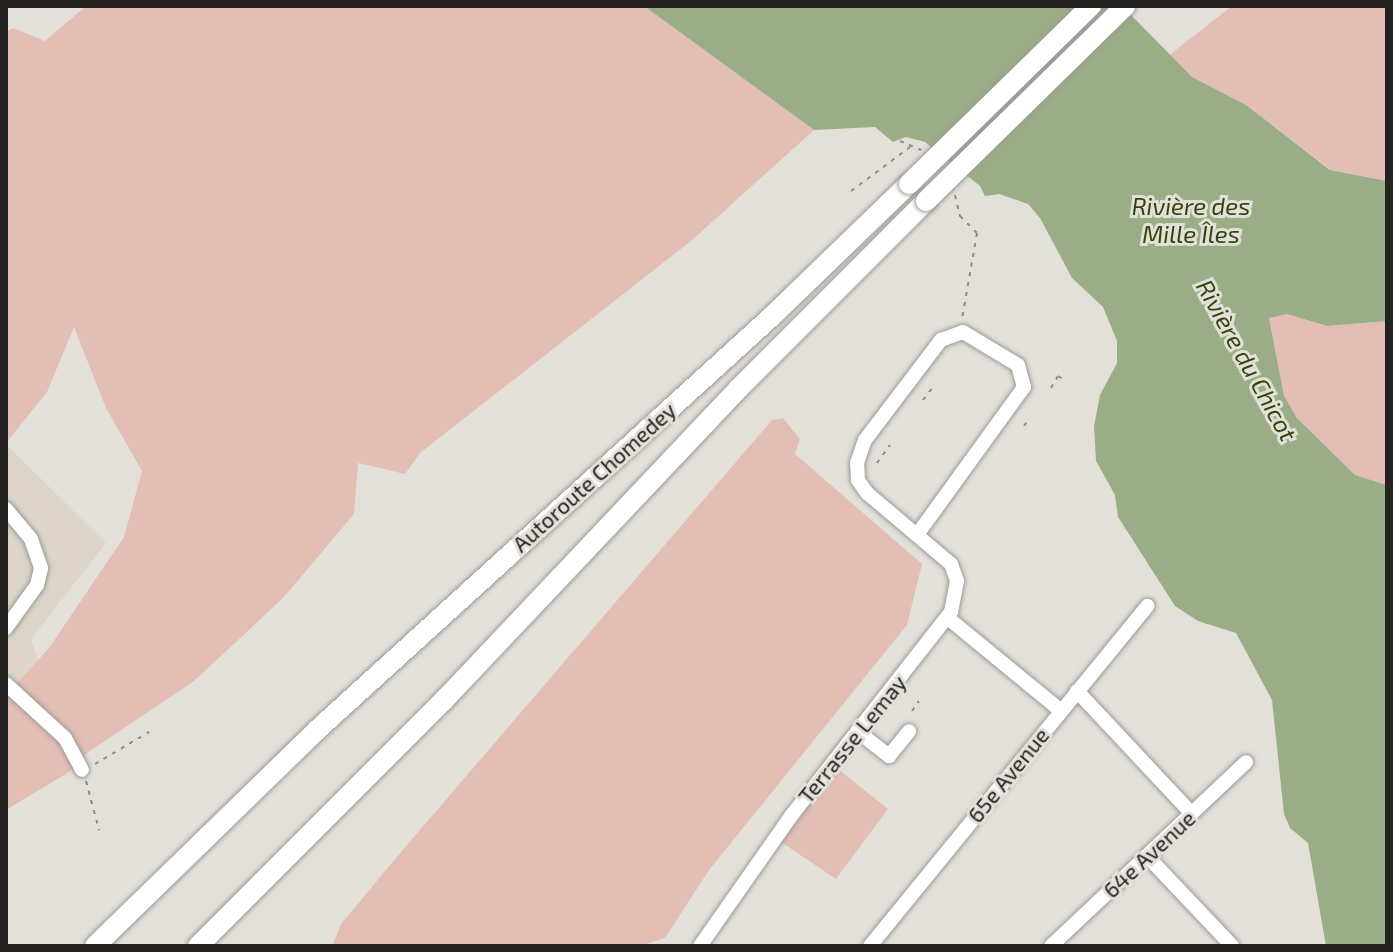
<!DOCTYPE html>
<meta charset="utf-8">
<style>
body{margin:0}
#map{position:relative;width:1393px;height:952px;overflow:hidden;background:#e3e0da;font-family:"Exo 2",sans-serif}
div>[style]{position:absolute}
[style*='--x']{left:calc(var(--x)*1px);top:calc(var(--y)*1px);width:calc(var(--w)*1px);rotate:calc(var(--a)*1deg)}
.built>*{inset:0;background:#dcd5c8}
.green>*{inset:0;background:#e2beb5}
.water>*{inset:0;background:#9bad86}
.path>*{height:2px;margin-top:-1px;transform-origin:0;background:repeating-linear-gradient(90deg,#8e8c88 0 4px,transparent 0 10px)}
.roads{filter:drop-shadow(0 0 2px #9d9a94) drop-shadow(0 0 2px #9d9a94)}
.minor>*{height:14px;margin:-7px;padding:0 7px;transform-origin:7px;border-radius:7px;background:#fff}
.highway>*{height:20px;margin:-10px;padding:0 10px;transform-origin:10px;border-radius:10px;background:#fff}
.bridges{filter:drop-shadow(0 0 2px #9d9a94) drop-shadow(0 0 2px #9d9a94)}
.highway-bridge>*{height:20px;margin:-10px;padding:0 10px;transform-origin:10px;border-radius:10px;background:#fff}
span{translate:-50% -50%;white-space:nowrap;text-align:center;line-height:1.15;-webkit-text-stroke:6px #e3e0da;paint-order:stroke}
.street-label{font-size:22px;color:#242321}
.water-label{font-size:24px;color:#31470a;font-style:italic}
.frame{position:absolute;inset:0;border:8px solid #242321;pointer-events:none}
</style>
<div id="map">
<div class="built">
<div style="clip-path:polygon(6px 444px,106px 543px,31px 639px,50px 699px,6px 769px)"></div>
</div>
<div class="green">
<div style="clip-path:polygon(86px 6px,644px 6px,814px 130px,691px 241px,420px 453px,405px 474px,358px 463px,354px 514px,283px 598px,194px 681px,87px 753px,69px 772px,6px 810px,6px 696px,49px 648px,124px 537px,142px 471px,106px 408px,74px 327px,47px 392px,6px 443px,6px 32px,13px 28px,45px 41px)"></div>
<div style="clip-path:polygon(1232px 6px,1387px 6px,1387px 181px,1331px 170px,1246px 105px,1192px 77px,1168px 56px)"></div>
<div style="clip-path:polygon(1287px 314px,1327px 326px,1387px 321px,1387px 485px,1355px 475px,1297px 418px,1284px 396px,1269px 317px)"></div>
<div style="clip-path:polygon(783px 418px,800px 439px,795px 454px,922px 564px,907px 625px,709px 870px,665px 938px,640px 946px,332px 946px,341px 924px,395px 859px,772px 420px)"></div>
<div style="clip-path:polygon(838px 769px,888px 809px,836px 879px,781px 842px)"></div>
</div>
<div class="water">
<div style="clip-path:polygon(644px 6px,1122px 6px,1192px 77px,1246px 105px,1330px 170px,1387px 181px,1387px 321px,1327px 326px,1287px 314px,1269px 318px,1284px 396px,1297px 418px,1355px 475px,1387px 485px,1387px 946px,1326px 946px,1308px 843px,1290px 828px,1284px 814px,1272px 700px,1236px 633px,1198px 621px,1175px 606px,1118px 517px,1115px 495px,1096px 461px,1094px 426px,1100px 395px,1117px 363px,1117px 341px,1103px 307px,1072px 278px,1040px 218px,1028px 204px,999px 194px,985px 196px,980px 186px,925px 142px,906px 137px,893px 142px,875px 127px,814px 130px)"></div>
</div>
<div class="path">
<div style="--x:900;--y:141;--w:23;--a:23"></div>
<div style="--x:851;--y:191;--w:74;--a:-36.7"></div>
<div style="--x:955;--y:195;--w:22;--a:77"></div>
<div style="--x:960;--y:216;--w:24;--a:45"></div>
<div style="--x:977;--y:233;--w:87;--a:99.9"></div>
<div style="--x:1051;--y:388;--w:14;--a:-60"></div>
<div style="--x:1058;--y:376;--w:6;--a:31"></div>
<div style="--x:923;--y:400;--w:18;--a:-52"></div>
<div style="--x:1024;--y:426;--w:9;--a:-54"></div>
<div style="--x:877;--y:463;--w:22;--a:-54"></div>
<div style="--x:912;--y:711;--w:12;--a:-55"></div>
<div style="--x:95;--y:764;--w:63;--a:-30.7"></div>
<div style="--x:86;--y:781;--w:51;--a:75.1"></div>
</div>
<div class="roads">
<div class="minor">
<div style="--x:6;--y:509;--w:39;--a:50"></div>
<div style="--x:31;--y:539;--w:31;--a:71"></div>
<div style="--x:41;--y:568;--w:17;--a:103"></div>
<div style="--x:37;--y:585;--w:53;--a:125.8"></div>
<div style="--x:948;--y:618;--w:145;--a:39.4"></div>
<div style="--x:6;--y:684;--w:80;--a:42.5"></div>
<div style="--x:65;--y:738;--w:36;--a:62"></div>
<div style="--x:1077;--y:691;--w:168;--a:46.9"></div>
<div style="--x:857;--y:731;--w:41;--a:38"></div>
<div style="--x:889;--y:756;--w:32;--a:-51"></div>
<div style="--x:1147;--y:856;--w:124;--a:46.6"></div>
<div style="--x:700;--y:946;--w:159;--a:-55"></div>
<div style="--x:791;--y:816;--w:259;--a:-51.9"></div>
<div style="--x:951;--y:612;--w:32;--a:-79"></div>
<div style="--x:957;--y:581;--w:18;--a:-109"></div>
<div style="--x:951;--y:564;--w:110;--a:-139.8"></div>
<div style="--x:867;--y:493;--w:16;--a:-125"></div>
<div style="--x:858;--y:480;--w:17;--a:-93"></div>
<div style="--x:857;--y:463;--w:24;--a:-71"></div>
<div style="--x:865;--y:440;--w:126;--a:-52.8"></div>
<div style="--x:941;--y:340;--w:23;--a:-20"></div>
<div style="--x:963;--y:332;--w:64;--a:31"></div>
<div style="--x:1018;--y:365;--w:23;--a:75"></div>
<div style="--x:1024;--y:387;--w:179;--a:125.9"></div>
<div style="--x:870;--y:946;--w:439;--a:-50.8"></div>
<div style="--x:1051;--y:946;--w:268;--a:-43.3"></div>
</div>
<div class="highway">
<div style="--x:95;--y:946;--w:310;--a:-44.2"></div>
<div style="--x:317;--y:730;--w:612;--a:-42.29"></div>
<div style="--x:770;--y:318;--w:193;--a:-44"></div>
<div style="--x:198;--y:946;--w:348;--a:-45"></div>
<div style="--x:444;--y:700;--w:428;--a:-46.6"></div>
<div style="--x:738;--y:389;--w:266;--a:-45"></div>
</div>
</div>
<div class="bridges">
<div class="highway-bridge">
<div style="--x:909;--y:184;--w:255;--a:-44.4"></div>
<div style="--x:926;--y:201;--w:279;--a:-44.4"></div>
</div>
</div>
<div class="street-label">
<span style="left:594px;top:477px;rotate:-42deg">Autoroute Chomedey</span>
<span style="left:852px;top:739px;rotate:-51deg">Terrasse Lemay</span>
<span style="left:1008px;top:775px;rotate:-51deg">65e Avenue</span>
<span style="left:1149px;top:854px;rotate:-43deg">64e Avenue</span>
</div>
<div class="water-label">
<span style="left:1191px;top:220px">Rivière des<br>Mille Îles</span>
<span style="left:1247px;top:360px;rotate:61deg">Rivière du Chicot</span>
</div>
<div class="frame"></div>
</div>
